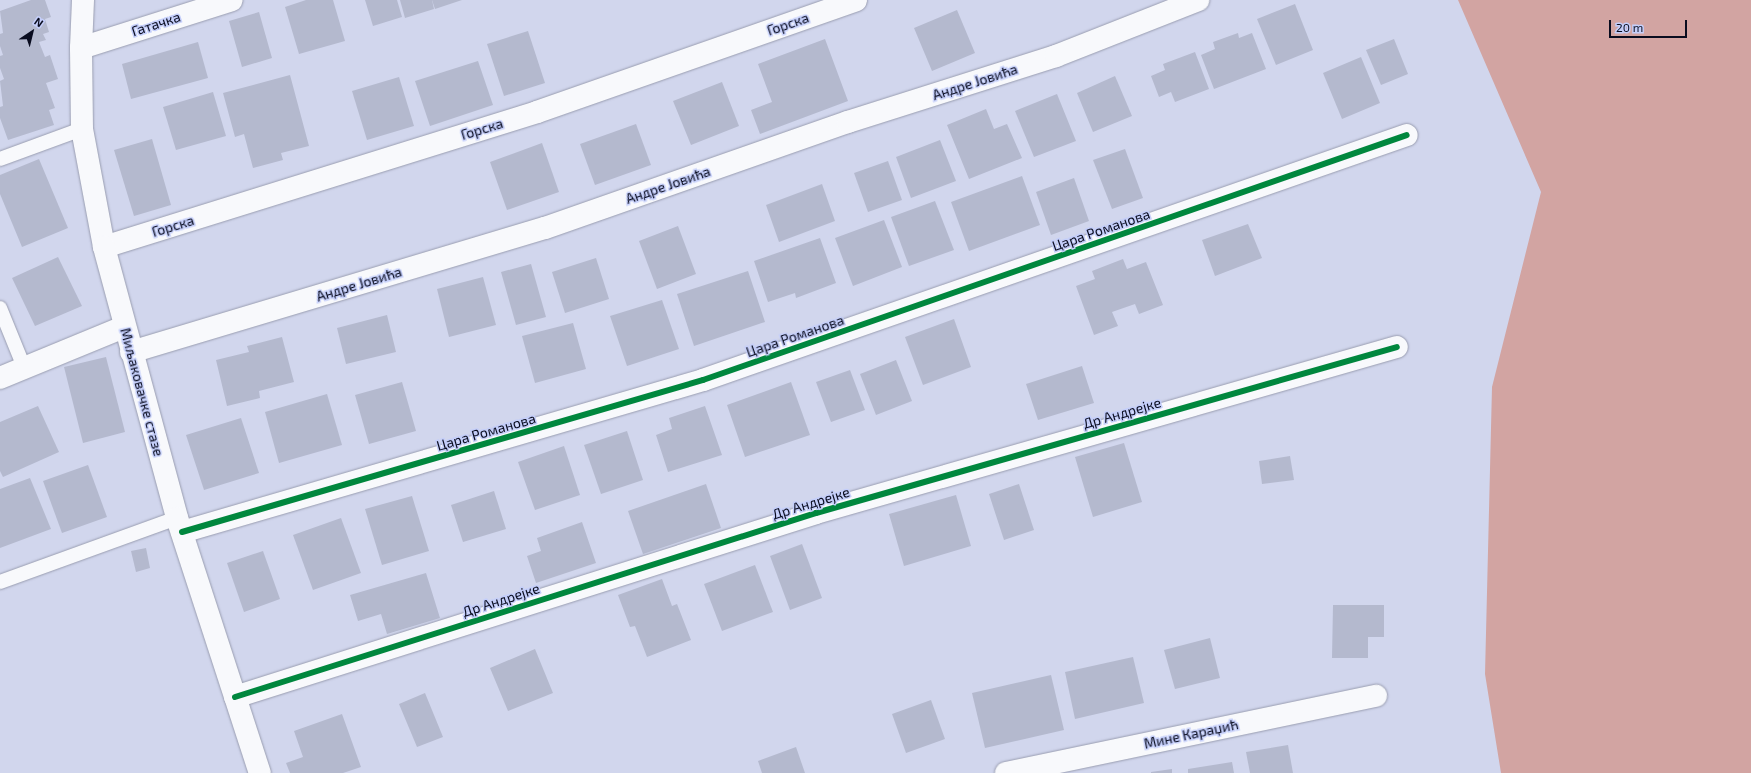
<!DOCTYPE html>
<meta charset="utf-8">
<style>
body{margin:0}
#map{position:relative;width:1751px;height:773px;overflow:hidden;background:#d1d6ed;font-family:"Exo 2",sans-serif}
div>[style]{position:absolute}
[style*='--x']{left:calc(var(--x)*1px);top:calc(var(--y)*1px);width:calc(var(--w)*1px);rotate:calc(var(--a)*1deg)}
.forest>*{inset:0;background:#d2a4a2}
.building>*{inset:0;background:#b4b9ce}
.roads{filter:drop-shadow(0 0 1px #999db0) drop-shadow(0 0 1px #999db0)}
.service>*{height:14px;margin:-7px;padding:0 7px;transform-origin:7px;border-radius:7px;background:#f8f9fc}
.minor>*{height:22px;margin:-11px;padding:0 11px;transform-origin:11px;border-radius:11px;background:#f8f9fc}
.tertiary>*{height:22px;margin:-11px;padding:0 11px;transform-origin:11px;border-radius:11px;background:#f8f9fc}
.cycleway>*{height:6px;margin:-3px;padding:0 3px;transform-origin:3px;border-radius:3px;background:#00873e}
span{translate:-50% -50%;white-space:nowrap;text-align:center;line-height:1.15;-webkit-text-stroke:3px #c4cefa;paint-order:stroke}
.street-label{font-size:14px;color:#090c1f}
.north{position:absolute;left:12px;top:12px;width:40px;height:40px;-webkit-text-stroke:3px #c4cefa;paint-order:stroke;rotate:35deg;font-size:11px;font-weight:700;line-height:16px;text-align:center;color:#090c1f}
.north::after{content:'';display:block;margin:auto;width:14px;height:18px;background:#090c1f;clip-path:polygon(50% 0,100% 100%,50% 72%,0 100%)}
.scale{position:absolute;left:1609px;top:20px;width:78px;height:18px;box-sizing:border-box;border:2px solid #090c1f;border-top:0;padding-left:5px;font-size:12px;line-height:14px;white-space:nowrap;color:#090c1f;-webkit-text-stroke:3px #c4cefa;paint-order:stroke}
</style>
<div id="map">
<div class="forest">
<div style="clip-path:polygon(1458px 0,1751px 0,1751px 773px,1501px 773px,1485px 674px,1492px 387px,1541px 192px)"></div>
</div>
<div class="building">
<div style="clip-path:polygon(31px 0,45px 0,51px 17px,45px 19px,49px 32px,43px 34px,46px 40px,39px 42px,45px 57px,50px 55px,58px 79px,46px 83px,55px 108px,49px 110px,54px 125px,8px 140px,0 118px,0 107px,3px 106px,0 81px,4px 79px,0 68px,0 56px,3px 55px,0 46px,0 34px,3px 33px,0 11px)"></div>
<div style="clip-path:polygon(306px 0,333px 0,345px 41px,299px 54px,285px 7px)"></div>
<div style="clip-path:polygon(365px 0,397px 0,402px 17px,373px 26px)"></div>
<div style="clip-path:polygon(400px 0,432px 0,434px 9px,405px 18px)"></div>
<div style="clip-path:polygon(432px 0,462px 0,435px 9px)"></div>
<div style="clip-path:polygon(1295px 4px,1313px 50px,1276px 65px,1257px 19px)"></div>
<div style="clip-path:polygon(957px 10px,975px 53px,932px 71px,914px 28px)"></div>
<div style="clip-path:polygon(259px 12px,272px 58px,242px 67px,229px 21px)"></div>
<div style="clip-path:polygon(528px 31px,545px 83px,504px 96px,487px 44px)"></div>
<div style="clip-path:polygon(1238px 33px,1239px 38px,1252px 33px,1266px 69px,1214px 89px,1201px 55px,1215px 49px,1213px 42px)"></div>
<div style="clip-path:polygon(825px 39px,848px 101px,760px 134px,751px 110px,772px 102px,758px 64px)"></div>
<div style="clip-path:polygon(1394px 39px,1408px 74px,1381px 85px,1366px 50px)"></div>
<div style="clip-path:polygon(198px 42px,208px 78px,131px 99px,122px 64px)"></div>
<div style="clip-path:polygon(1195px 52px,1209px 89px,1175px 102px,1171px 92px,1159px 97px,1151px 76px,1165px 70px,1163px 64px)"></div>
<div style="clip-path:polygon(1361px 57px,1380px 103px,1342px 119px,1323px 73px)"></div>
<div style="clip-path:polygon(478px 61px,493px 105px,430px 126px,415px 81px)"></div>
<div style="clip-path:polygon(290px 75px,309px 146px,281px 153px,283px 160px,253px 168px,244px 134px,235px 137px,223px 93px)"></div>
<div style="clip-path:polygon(1115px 76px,1132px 116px,1093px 132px,1077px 93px)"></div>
<div style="clip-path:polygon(399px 77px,414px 126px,367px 140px,352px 91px)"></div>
<div style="clip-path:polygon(722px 82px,739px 126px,691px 145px,673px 101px)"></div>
<div style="clip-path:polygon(213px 92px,226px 136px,176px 150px,163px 107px)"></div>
<div style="clip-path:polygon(1057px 94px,1076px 141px,1034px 157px,1015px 111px)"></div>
<div style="clip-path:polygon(986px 109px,994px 129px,1007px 124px,1022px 158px,969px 179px,947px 125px)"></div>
<div style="clip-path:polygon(636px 124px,651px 165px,595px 185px,580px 144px)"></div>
<div style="clip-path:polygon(152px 139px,171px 205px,134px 216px,114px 150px)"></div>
<div style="clip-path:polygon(940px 140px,956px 181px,911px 198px,896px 157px)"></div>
<div style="clip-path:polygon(542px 143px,559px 192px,507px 210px,490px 162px)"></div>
<div style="clip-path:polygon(1125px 149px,1143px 198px,1112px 209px,1093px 160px)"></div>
<div style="clip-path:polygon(39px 159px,68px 228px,22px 247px,0 194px,0 175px)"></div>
<div style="clip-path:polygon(888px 161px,902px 200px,868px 212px,854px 173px)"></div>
<div style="clip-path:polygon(1022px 176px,1040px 225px,969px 251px,951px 202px)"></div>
<div style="clip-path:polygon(1074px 178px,1089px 221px,1051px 235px,1036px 192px)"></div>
<div style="clip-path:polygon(822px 184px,835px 221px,779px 242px,766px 205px)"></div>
<div style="clip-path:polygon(935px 201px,954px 250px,909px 266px,891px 217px)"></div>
<div style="clip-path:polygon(884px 220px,902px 267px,853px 286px,835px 238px)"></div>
<div style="clip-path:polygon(1248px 224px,1262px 258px,1215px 276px,1202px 240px)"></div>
<div style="clip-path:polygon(678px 226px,696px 274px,657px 289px,639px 241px)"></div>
<div style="clip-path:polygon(820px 238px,836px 283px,796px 298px,795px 293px,768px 302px,754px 261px)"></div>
<div style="clip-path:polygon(58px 257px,82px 306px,35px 326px,12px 278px)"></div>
<div style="clip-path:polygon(596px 258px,609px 299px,565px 313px,552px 272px)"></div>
<div style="clip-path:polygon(1123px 259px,1127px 269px,1146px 262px,1163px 305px,1139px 314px,1135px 304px,1112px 312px,1118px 326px,1094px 335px,1076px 286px,1095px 279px,1092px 271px)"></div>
<div style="clip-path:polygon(531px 264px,546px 317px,516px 325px,501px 272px)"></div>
<div style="clip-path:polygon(748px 271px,765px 322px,694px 346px,677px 294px)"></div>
<div style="clip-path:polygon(483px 277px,496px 325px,449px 337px,437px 289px)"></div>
<div style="clip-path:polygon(662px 300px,679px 349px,627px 366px,610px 316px)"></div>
<div style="clip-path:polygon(387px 315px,396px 352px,346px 364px,337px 328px)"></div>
<div style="clip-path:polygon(954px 319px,971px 367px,923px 385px,905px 337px)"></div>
<div style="clip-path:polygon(573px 323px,586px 369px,535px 383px,522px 336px)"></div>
<div style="clip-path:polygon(282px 337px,294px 382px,259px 391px,260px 398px,227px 406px,216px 360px,249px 352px,247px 346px)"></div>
<div style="clip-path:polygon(106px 357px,125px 432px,83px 443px,64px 367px)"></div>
<div style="clip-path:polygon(896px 360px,912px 401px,876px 415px,860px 374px)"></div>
<div style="clip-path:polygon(1082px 366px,1094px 403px,1038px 420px,1026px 384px)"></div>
<div style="clip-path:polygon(850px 370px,865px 410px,831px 422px,816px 382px)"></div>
<div style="clip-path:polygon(402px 382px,416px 431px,369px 444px,355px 395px)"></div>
<div style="clip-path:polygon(791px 382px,810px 435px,745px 457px,727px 405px)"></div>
<div style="clip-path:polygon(327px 394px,342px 445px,279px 463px,265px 412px)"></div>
<div style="clip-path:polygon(38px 406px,59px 452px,3px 477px,0 471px,0 422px)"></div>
<div style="clip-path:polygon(705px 406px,722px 455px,668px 472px,656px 435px,672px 429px,669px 418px)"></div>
<div style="clip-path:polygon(241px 418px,259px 473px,204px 490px,186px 435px)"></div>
<div style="clip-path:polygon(627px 431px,643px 480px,601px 494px,584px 445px)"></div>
<div style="clip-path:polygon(1124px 443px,1142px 502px,1093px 517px,1075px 457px)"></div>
<div style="clip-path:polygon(564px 446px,580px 495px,535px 510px,518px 462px)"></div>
<div style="clip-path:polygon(1290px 456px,1294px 480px,1262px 484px,1259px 461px)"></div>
<div style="clip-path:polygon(88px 465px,107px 517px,62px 533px,43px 481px)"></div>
<div style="clip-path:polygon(30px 478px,51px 529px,0 548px,0 489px)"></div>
<div style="clip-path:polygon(706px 484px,721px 528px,643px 554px,628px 511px)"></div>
<div style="clip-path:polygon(1019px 484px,1034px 530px,1004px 540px,989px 494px)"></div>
<div style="clip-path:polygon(494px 491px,506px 529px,463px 542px,451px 505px)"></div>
<div style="clip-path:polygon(956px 495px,971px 546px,904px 566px,889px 514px)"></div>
<div style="clip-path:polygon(412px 496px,429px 551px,382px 565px,365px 509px)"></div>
<div style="clip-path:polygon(341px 518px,361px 573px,313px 590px,293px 535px)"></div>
<div style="clip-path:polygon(582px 522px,596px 563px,536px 583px,527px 556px,541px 551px,537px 538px)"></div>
<div style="clip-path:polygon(802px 544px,822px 598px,790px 610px,770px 556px)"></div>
<div style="clip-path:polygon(146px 548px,150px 568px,136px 572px,131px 551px)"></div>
<div style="clip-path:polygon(263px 551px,280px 599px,244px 612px,227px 563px)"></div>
<div style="clip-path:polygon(755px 565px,773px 612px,722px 631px,704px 584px)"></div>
<div style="clip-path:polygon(426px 573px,440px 618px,387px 634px,381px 614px,358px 621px,350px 595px)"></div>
<div style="clip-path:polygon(662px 579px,672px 606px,677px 604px,691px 640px,647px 657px,635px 626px,630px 627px,618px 595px)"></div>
<div style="clip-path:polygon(1333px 605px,1384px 605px,1384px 637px,1368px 637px,1368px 658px,1332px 658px)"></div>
<div style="clip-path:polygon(1210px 638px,1220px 678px,1175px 689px,1164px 650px)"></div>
<div style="clip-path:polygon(535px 649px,553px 693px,508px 711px,490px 668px)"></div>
<div style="clip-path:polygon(1133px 657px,1144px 703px,1075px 719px,1065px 672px)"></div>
<div style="clip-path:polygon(1051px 675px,1064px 730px,985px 748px,972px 693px)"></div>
<div style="clip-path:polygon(425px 693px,443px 737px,417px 747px,399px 704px)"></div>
<div style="clip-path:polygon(931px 700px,945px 739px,906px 753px,892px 714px)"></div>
<div style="clip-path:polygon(342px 714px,361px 767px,343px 773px,290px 773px,286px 763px,303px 757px,294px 731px)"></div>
<div style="clip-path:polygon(1288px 745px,1293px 773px,1250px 773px,1246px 752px)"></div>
<div style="clip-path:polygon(796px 747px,805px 773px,762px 773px,758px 761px)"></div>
<div style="clip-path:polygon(1232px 762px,1234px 773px,1188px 773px,1188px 769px)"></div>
<div style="clip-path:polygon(1172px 769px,1172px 773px,1151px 773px,1151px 772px)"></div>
</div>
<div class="roads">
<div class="service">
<div style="--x:0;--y:159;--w:87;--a:-20.1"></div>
<div style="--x:0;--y:308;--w:64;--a:67.9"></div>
<div style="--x:0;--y:582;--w:188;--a:-19.9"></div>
</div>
<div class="minor">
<div style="--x:81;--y:48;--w:158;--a:-17.6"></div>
<div style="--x:104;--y:247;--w:454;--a:-17.3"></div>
<div style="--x:537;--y:112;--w:338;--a:-19.3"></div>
<div style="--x:131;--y:352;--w:432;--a:-16.7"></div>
<div style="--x:545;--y:228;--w:321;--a:-19.3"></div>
<div style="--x:848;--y:122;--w:218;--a:-17.6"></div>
<div style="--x:1056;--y:56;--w:153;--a:-21.5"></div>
<div style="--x:0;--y:378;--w:134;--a:-22.4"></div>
<div style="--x:182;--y:532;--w:543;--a:-16.26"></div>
<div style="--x:703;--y:380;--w:745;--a:-19.19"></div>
<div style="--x:235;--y:697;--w:609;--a:-17.57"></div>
<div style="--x:816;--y:513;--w:604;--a:-15.95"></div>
<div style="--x:1006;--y:773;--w:378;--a:-11.8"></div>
</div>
<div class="tertiary">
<div style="--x:83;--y:0;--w:48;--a:92.4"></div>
<div style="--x:81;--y:48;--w:81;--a:89.3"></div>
<div style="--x:82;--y:129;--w:120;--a:79.4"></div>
<div style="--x:104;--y:247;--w:281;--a:74.9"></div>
<div style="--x:177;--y:518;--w:268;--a:72"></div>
</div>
</div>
<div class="cycleway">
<div style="--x:182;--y:532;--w:543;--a:-16.26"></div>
<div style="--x:703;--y:380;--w:745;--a:-19.19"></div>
<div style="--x:235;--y:697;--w:609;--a:-17.57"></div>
<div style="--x:816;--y:513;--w:604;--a:-15.95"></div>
</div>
<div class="street-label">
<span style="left:156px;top:24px;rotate:-18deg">Гатачка</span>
<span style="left:788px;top:24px;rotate:-19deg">Горска</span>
<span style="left:975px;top:82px;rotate:-18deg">Андре Јовића</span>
<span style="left:482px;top:129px;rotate:-17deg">Горска</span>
<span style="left:668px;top:185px;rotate:-19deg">Андре Јовића</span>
<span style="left:173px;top:226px;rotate:-17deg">Горска</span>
<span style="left:1101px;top:230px;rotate:-19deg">Цара Романова</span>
<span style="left:359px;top:284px;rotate:-17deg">Андре Јовића</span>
<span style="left:795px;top:336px;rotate:-19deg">Цара Романова</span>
<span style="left:142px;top:392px;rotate:75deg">Миљаковачке стазе</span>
<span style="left:1122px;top:413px;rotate:-16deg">Др Андрејке</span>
<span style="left:486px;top:432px;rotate:-16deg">Цара Романова</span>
<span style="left:811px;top:503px;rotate:-17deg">Др Андрејке</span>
<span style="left:501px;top:600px;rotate:-18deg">Др Андрејке</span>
<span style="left:1191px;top:734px;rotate:-12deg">Мине Караџић</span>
</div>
<div class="north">N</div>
<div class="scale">20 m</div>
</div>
